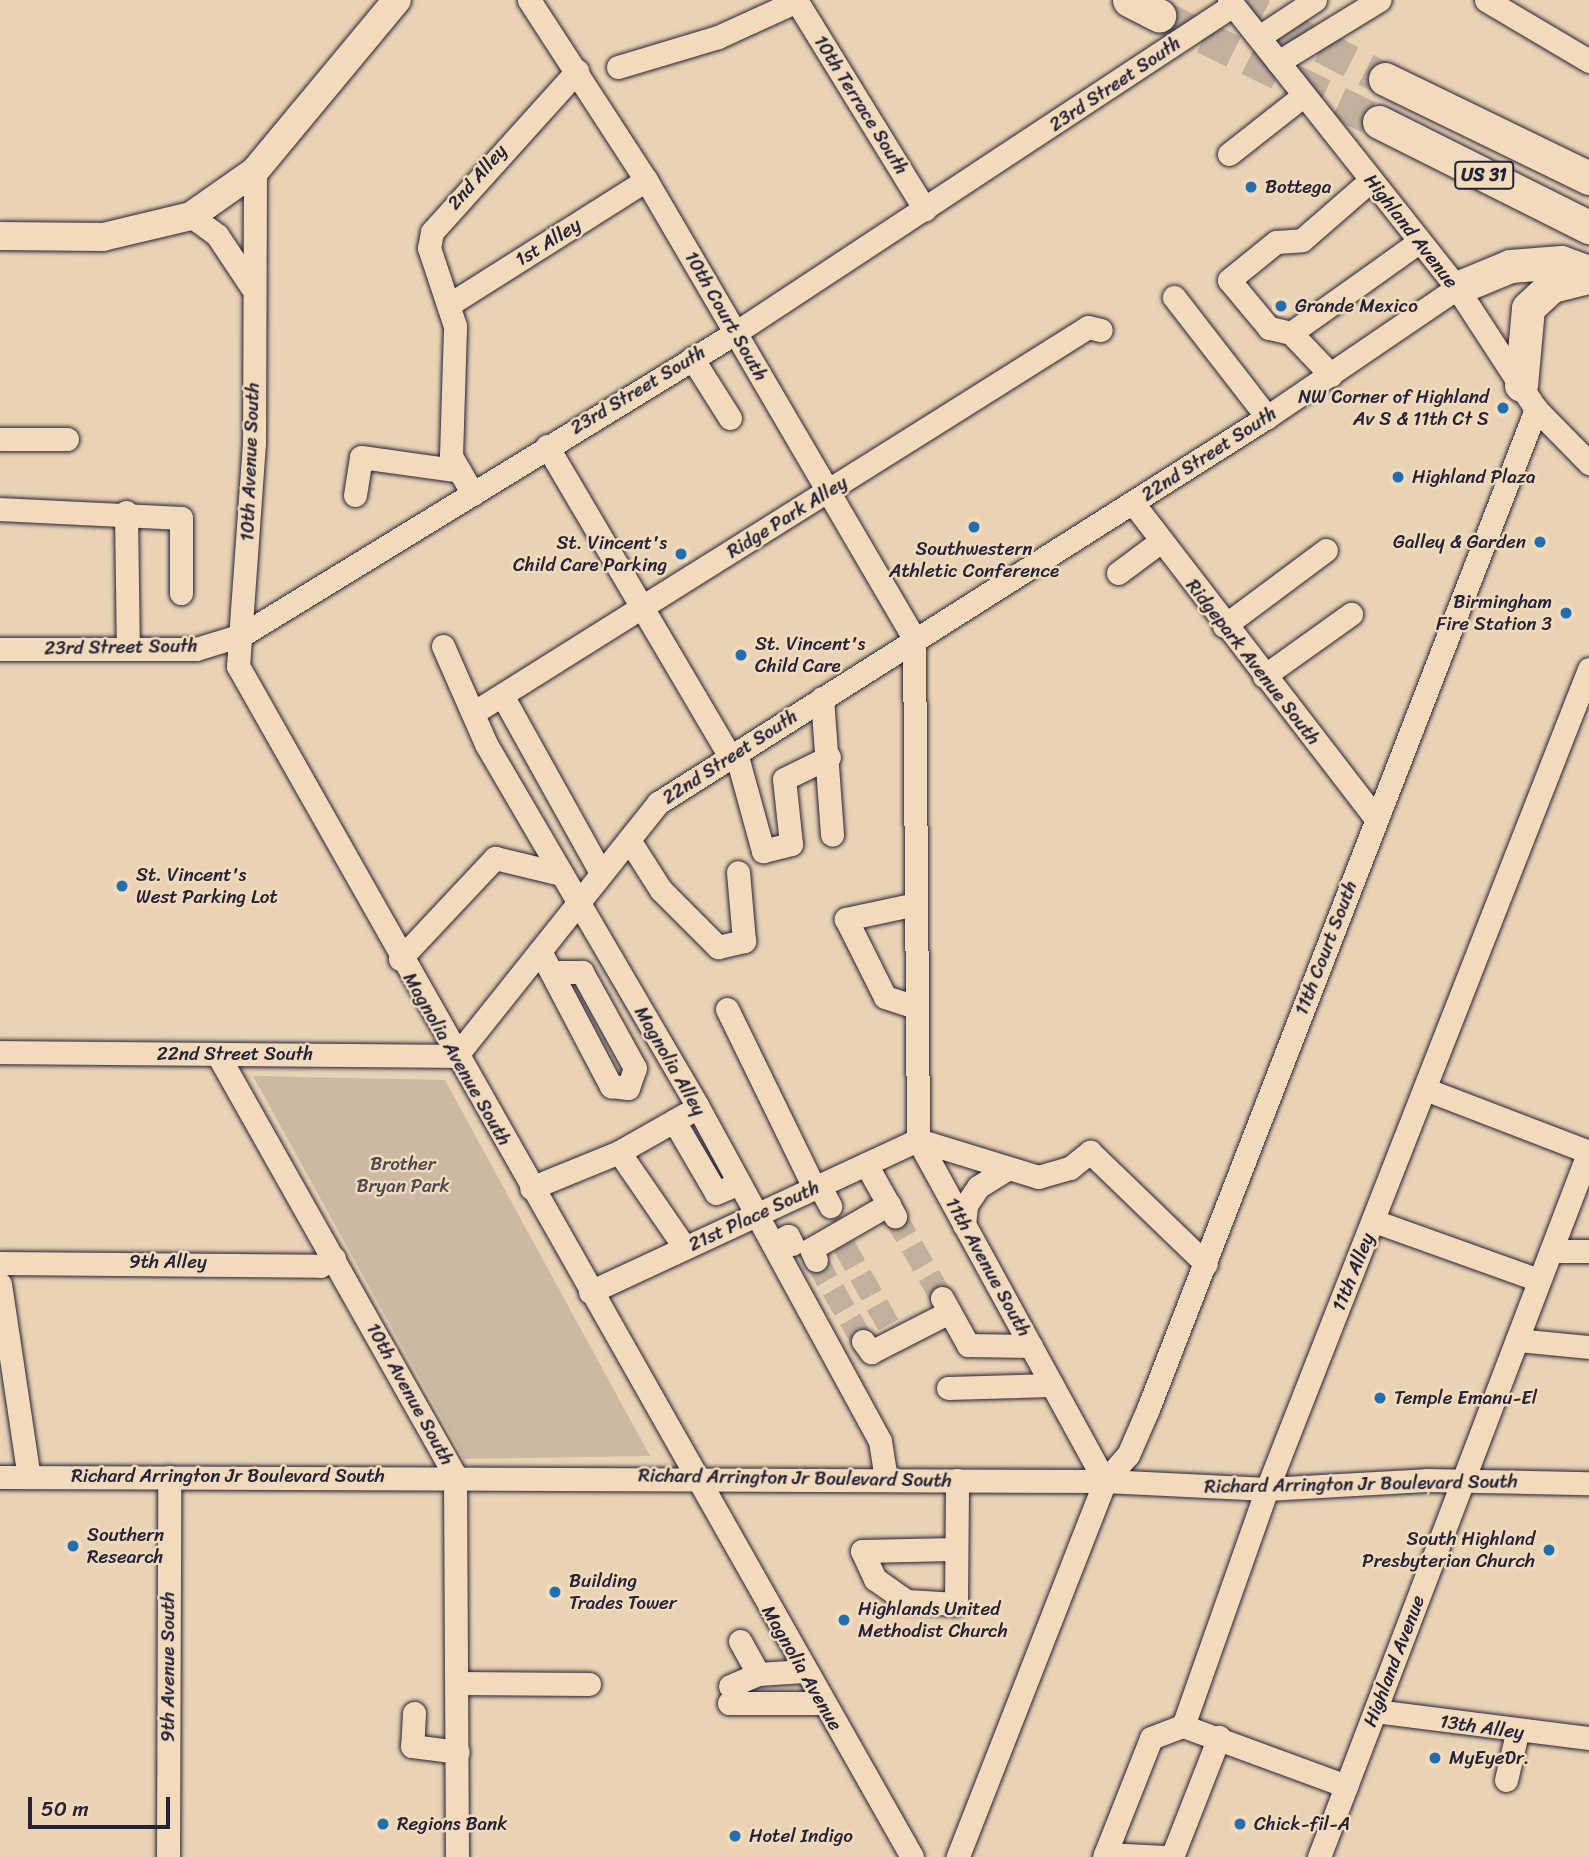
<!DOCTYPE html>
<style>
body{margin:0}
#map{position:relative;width:1589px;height:1857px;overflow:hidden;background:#ead3b5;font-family:Sriracha,sans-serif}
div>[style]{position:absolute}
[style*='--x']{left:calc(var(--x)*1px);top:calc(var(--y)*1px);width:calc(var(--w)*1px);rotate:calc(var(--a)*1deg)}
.green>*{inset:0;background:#ccb9a3}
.minor-tunnel>*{height:23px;margin-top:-11.5px;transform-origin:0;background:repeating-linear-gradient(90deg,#c2b09d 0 23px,transparent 0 34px)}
.highway-tunnel>*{height:33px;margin-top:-16.5px;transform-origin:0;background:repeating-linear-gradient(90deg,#c2b09d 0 33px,transparent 0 50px)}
.roads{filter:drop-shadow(0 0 2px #22223b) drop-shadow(0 0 2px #22223b)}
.minor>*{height:23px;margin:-11.5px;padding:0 11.5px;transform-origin:11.5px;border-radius:11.5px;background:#f2daba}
.major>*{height:28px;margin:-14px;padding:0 14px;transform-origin:14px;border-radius:14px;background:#f2daba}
.highway>*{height:33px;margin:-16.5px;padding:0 16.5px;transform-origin:16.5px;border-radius:16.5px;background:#f2daba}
.dots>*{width:19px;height:19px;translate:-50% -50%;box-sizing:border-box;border:4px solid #f2daba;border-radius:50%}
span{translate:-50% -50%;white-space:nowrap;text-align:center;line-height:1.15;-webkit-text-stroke:5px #f2daba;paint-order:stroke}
.shield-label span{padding:2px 5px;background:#f2daba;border:2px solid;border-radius:5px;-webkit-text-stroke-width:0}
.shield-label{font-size:18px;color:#22223b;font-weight:700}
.street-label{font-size:19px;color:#22223b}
.poi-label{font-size:19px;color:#22223b}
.left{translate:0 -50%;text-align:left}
.right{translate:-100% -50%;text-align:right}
.park-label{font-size:19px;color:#4c4855}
.scale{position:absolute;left:28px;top:1797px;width:142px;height:32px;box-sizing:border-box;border:4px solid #22223b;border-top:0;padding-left:9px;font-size:21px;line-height:24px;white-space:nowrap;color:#22223b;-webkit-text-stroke:5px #f2daba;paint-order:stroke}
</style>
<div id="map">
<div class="green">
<div style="clip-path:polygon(253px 1076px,445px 1080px,650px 1456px,464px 1459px)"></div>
</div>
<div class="minor-tunnel">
<div style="--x:895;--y:1216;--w:95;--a:60.2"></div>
<div style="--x:844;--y:1245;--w:93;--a:60.9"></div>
<div style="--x:816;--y:1260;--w:94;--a:59.9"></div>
</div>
<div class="highway-tunnel">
<div style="--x:1233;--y:0;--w:171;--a:27.5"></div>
<div style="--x:1159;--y:15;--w:245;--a:25.9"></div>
</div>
<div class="roads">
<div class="minor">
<div style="--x:529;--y:0;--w:215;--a:57"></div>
<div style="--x:646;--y:180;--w:531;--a:59.67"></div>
<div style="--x:914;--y:638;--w:502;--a:89.54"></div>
<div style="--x:918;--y:1140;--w:389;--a:61.3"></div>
<div style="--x:1105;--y:1481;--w:404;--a:111.4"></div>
<div style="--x:796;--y:0;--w:246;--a:58.4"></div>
<div style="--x:1229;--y:0;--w:367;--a:51.6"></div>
<div style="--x:1457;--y:288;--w:145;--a:56.9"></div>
<div style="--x:1536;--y:409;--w:76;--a:45.5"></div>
<div style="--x:1486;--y:0;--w:120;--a:30.6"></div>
<div style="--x:1259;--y:37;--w:67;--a:-33.5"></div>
<div style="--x:1278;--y:62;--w:119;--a:-31.5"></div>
<div style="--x:618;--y:67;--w:104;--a:-16.7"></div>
<div style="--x:718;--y:37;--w:87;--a:-24.5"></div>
<div style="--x:1229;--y:154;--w:95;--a:-38.2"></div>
<div style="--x:255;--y:171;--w:272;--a:90.2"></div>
<div style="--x:254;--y:443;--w:224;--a:94.1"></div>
<div style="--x:238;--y:666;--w:1368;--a:60.49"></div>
<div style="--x:191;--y:216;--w:32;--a:36"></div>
<div style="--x:217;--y:235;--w:61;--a:56.3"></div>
<div style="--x:1174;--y:297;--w:152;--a:52.2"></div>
<div style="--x:450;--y:304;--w:232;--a:-32.3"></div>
<div style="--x:1291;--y:333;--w:158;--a:-35.5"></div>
<div style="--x:692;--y:358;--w:71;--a:57.7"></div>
<div style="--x:1331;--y:375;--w:58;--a:-133.6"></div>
<div style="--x:1291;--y:333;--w:23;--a:-167"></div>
<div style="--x:1269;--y:328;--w:62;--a:-129.8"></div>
<div style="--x:1229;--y:280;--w:60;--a:-39"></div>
<div style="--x:1276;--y:242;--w:26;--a:-4"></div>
<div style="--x:1302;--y:240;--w:91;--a:-41"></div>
<div style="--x:0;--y:439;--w:67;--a:0"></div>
<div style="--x:547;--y:446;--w:361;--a:59.5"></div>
<div style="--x:473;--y:494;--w:44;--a:-120.1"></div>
<div style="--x:451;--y:456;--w:130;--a:-88.2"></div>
<div style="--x:455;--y:326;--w:82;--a:-108.4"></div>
<div style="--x:429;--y:248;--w:16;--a:-79"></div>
<div style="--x:432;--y:232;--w:217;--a:-48"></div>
<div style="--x:355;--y:495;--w:38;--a:-81"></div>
<div style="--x:361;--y:457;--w:95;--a:7.9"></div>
<div style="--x:1133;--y:503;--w:399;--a:52.4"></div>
<div style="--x:0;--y:509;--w:181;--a:2.8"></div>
<div style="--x:181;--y:518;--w:75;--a:90"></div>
<div style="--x:126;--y:512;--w:137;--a:89.2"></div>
<div style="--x:1118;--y:573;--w:54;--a:-36.7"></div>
<div style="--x:1224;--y:626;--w:127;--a:-36.7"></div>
<div style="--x:443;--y:646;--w:107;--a:66.3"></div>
<div style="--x:486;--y:744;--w:420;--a:59.7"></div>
<div style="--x:698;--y:1107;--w:380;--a:61.4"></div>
<div style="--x:880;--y:1441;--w:39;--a:81"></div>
<div style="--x:0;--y:649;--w:196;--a:0"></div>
<div style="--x:196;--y:649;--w:48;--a:-16.9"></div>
<div style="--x:242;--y:635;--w:578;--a:-31.49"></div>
<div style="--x:735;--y:333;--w:596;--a:-33.37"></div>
<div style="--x:1264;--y:676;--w:107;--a:-35.5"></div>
<div style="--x:502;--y:695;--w:204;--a:60.9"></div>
<div style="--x:822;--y:698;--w:137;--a:85.8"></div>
<div style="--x:473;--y:713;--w:726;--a:-32.11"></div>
<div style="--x:1088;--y:327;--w:13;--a:13"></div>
<div style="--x:736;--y:753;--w:102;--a:74.6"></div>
<div style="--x:763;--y:851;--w:29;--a:-14"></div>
<div style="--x:791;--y:844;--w:65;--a:-96.1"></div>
<div style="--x:784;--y:779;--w:50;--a:-26.1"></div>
<div style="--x:629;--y:840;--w:59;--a:57.4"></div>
<div style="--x:661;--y:890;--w:81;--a:45"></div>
<div style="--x:718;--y:947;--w:27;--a:-13"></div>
<div style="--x:744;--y:941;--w:69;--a:-95"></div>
<div style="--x:916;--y:904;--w:72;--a:167.9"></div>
<div style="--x:846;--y:919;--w:87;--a:63.4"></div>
<div style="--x:885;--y:997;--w:33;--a:18"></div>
<div style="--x:540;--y:951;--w:153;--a:62.3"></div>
<div style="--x:611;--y:1086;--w:17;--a:7"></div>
<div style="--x:628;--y:1088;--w:21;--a:-71"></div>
<div style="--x:635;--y:1068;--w:110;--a:-118.9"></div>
<div style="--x:582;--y:972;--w:28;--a:180"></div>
<div style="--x:400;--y:959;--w:139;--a:-46.8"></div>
<div style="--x:495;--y:858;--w:64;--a:13.6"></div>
<div style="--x:727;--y:1009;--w:198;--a:64"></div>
<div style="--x:0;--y:1052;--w:456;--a:0.5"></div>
<div style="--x:456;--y:1056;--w:324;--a:-51.4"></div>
<div style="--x:658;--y:803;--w:721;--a:-32.37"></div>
<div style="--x:1267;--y:417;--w:230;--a:-34.2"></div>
<div style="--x:218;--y:1055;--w:482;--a:60.6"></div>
<div style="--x:455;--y:1475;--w:382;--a:89.7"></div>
<div style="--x:1425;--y:1089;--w:176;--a:21"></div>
<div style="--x:674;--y:1121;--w:83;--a:59.7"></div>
<div style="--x:716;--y:1193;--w:25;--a:-23"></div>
<div style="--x:918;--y:1140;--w:126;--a:17.1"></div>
<div style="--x:1038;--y:1177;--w:33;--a:-16"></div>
<div style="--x:1070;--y:1168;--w:26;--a:-39"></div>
<div style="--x:1090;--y:1152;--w:161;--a:44"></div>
<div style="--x:619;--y:1152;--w:77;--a:-29.6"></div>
<div style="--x:866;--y:1164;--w:60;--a:60.9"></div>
<div style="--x:819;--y:1185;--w:24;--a:62"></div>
<div style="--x:531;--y:1188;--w:95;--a:-22.2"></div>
<div style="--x:619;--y:1152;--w:116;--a:55.5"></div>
<div style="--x:1374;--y:1221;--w:175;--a:19.7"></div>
<div style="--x:964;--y:1225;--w:20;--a:-84"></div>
<div style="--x:966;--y:1205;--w:22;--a:-56"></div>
<div style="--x:978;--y:1187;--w:34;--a:-32"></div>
<div style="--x:773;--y:1244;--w:17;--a:-28"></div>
<div style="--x:788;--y:1236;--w:9;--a:63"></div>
<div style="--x:1551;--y:1251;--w:38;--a:0"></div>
<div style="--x:816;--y:1260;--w:12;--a:-114"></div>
<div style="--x:811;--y:1249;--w:90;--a:-30"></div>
<div style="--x:0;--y:1263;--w:320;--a:0.5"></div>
<div style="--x:320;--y:1266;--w:16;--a:-30"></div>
<div style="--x:0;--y:1284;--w:195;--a:81.5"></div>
<div style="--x:590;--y:1292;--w:362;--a:-24.9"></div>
<div style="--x:942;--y:1298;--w:54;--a:61"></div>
<div style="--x:968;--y:1345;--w:63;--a:0.9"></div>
<div style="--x:1517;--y:1340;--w:72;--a:5.6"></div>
<div style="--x:863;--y:1341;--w:14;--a:54"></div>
<div style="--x:871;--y:1352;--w:88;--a:-27.1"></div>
<div style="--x:948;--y:1388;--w:104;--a:-1.7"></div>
<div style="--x:0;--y:1477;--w:1105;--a:0.21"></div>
<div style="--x:1105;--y:1481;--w:162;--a:2.8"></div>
<div style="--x:1267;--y:1489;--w:159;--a:-3.2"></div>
<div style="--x:1426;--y:1480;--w:163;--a:1.1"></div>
<div style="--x:1105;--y:1481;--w:35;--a:-49"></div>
<div style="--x:1128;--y:1455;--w:50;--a:-66.5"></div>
<div style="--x:1148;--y:1409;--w:1073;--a:-68.79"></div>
<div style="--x:955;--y:1549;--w:93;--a:178.8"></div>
<div style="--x:862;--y:1551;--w:31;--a:65"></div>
<div style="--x:875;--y:1579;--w:39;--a:35"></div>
<div style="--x:907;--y:1601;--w:49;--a:3.5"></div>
<div style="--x:956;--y:1604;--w:124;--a:-89.5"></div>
<div style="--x:740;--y:1641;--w:38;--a:61"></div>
<div style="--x:758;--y:1674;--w:46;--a:-3.7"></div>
<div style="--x:458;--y:1683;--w:131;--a:0.4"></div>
<div style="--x:730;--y:1686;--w:30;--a:-23"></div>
<div style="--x:729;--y:1703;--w:94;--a:0"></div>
<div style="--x:1375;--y:1711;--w:216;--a:7.2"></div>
<div style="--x:414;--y:1713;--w:33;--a:93"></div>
<div style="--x:412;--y:1746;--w:46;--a:7.4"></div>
<div style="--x:1183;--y:1726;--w:174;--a:20.2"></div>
<div style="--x:1506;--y:1780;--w:48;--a:-76.8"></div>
<div style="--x:1105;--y:1854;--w:60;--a:2.9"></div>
<div style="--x:168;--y:1857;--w:380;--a:-89.8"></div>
<div style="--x:1104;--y:1857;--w:128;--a:-68.4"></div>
<div style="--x:1151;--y:1738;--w:34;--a:-21"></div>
<div style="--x:1183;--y:1726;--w:251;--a:-70.5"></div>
<div style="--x:1267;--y:1489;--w:881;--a:-68.56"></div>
<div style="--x:1172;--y:1857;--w:129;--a:-68.6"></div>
<div style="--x:1319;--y:1857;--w:756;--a:-69.07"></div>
</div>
<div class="major">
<div style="--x:0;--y:236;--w:103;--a:0.6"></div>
<div style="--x:103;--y:237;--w:90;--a:-13.4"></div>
<div style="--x:191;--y:216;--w:78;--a:-35.1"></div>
<div style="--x:255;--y:171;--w:222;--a:-50.3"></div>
</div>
<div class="highway">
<div style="--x:1129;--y:0;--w:34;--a:27"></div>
<div style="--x:1385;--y:79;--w:227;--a:25.9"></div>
<div style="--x:1379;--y:122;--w:235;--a:26.6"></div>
<div style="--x:1457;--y:288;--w:57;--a:-22.5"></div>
<div style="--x:1510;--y:266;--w:51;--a:-4.5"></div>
<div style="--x:1561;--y:262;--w:29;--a:20"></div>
<div style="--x:1521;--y:385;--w:77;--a:-84.8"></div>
<div style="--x:1528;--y:308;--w:33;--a:-43"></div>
<div style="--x:1552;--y:286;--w:38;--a:-14"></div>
</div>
</div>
<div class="dots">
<div style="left:1251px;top:187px;background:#1f6fb2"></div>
<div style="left:1281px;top:306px;background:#1f6fb2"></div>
<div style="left:1503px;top:408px;background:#1f6fb2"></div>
<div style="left:1398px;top:477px;background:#1f6fb2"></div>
<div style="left:974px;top:527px;background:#1f6fb2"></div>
<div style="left:1540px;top:542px;background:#1f6fb2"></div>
<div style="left:681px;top:554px;background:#1f6fb2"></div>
<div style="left:1566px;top:613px;background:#1f6fb2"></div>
<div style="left:741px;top:655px;background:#1f6fb2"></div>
<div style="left:122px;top:886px;background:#1f6fb2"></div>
<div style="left:1380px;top:1398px;background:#1f6fb2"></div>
<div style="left:73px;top:1546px;background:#1f6fb2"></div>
<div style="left:1549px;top:1550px;background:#1f6fb2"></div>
<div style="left:555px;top:1592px;background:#1f6fb2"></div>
<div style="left:844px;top:1620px;background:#1f6fb2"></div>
<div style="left:1435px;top:1758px;background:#1f6fb2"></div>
<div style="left:383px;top:1824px;background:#1f6fb2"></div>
<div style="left:1240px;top:1824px;background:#1f6fb2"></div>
<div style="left:735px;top:1836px;background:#1f6fb2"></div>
</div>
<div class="shield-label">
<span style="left:1484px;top:175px">US 31</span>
</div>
<div class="street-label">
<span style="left:1115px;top:84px;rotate:-34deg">23rd Street South</span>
<span style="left:861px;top:105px;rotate:58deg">10th Terrace South</span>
<span style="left:477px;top:177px;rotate:-49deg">2nd Alley</span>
<span style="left:1411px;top:231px;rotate:52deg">Highland Avenue</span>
<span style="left:548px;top:242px;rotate:-32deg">1st Alley</span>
<span style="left:726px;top:316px;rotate:60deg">10th Court South</span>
<span style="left:638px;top:390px;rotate:-31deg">23rd Street South</span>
<span style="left:1209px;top:454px;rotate:-33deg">22nd Street South</span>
<span style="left:250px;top:462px;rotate:-88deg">10th Avenue South</span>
<span style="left:787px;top:517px;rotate:-32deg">Ridge Park Alley</span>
<span style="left:121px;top:647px;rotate:-1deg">23rd Street South</span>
<span style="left:1253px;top:662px;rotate:52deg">Ridgepark Avenue South</span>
<span style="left:730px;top:757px;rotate:-33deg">22nd Street South</span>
<span style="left:1326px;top:948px;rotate:-69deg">11th Court South</span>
<span style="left:235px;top:1054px">22nd Street South</span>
<span style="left:457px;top:1059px;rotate:60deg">Magnolia Avenue South</span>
<span style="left:670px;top:1061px;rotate:60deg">Magnolia Alley</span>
<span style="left:754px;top:1216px;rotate:-25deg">21st Place South</span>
<span style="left:168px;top:1262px">9th Alley</span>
<span style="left:988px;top:1267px;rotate:61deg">11th Avenue South</span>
<span style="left:1353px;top:1272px;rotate:-68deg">11th Alley</span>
<span style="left:410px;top:1394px;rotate:61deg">10th Avenue South</span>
<span style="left:228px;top:1476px">Richard Arrington Jr Boulevard South</span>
<span style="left:795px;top:1478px;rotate:1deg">Richard Arrington Jr Boulevard South</span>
<span style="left:1361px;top:1484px;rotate:-1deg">Richard Arrington Jr Boulevard South</span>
<span style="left:1394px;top:1661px;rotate:-69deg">Highland Avenue</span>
<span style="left:168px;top:1667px;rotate:-90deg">9th Avenue South</span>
<span style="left:802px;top:1668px;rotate:60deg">Magnolia Avenue</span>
<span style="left:1482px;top:1727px;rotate:8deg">13th Alley</span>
</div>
<div class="poi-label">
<span class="left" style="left:1265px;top:187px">Bottega</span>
<span class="left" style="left:1295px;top:306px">Grande Mexico</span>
<span class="right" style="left:1489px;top:408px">NW Corner of Highland<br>Av S &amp; 11th Ct S</span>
<span class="left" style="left:1412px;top:477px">Highland Plaza</span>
<span class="right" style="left:1526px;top:542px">Galley &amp; Garden</span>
<span class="right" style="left:667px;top:554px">St. Vincent's<br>Child Care Parking</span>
<span style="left:974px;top:560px">Southwestern<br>Athletic Conference</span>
<span class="right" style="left:1552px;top:613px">Birmingham<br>Fire Station 3</span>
<span class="left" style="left:755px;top:655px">St. Vincent's<br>Child Care</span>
<span class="left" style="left:136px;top:886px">St. Vincent's<br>West Parking Lot</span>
<span class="left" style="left:1394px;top:1398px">Temple Emanu-El</span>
<span class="left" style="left:87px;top:1546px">Southern<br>Research</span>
<span class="right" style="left:1535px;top:1550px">South Highland<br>Presbyterian Church</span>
<span class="left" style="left:569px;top:1592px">Building<br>Trades Tower</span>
<span class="left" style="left:858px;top:1620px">Highlands United<br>Methodist Church</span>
<span class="left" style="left:1449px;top:1758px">MyEyeDr.</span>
<span class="left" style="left:397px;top:1824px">Regions Bank</span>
<span class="left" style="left:1254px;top:1824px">Chick-fil-A</span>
<span class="left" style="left:749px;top:1836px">Hotel Indigo</span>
</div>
<div class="park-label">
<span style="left:403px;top:1175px">Brother<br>Bryan Park</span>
</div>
<div class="scale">50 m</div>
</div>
